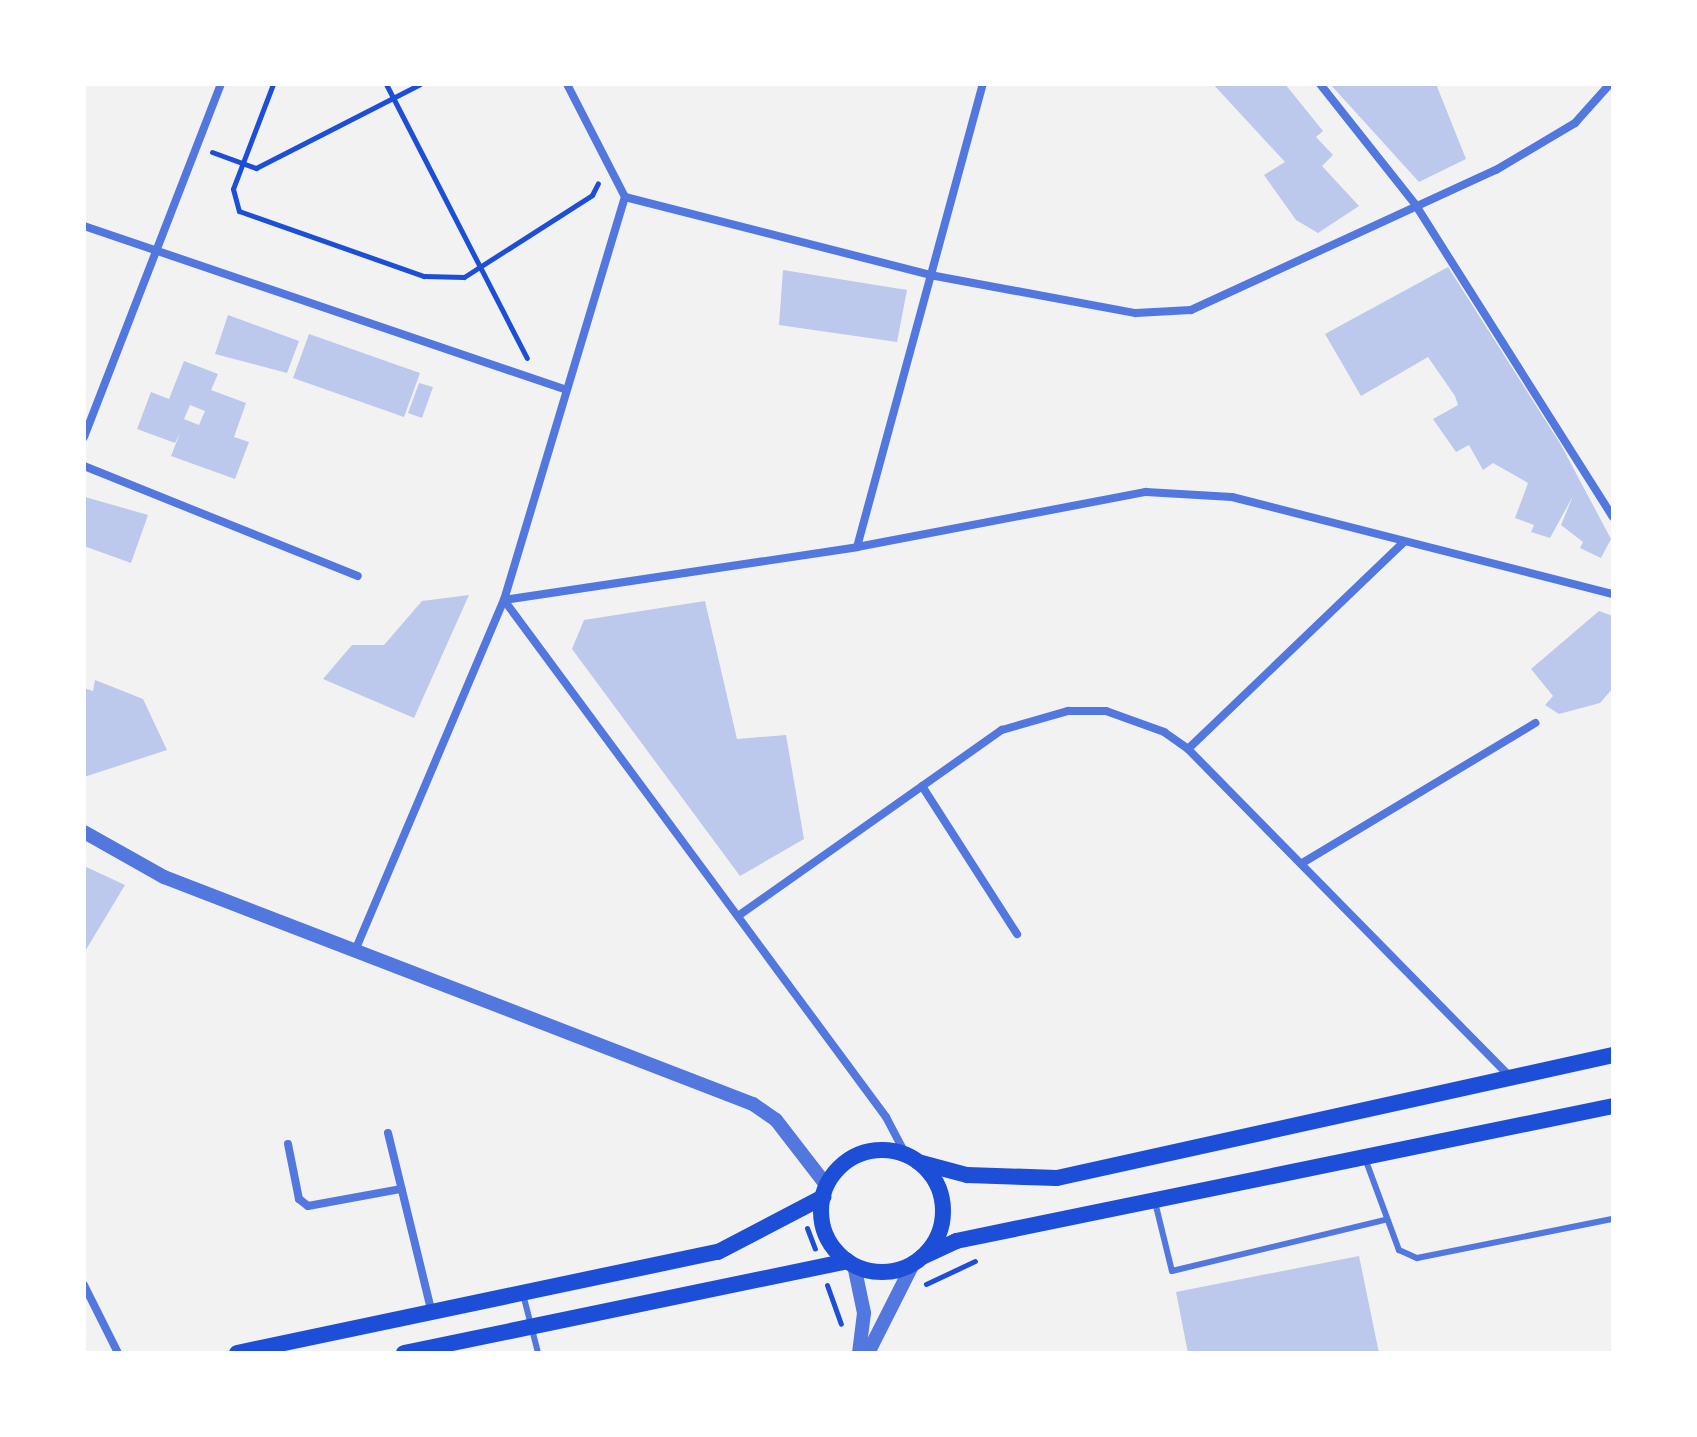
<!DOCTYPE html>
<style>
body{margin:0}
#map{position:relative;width:1697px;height:1437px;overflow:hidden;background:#f2f2f2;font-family:"Public Sans",sans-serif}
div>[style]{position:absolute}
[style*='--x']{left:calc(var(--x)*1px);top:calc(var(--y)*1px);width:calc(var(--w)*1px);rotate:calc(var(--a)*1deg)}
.building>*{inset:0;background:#bdc9ec}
.path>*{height:5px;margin:-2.5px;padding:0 2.5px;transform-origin:2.5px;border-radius:2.5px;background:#1d4ed8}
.service>*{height:6px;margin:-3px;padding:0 3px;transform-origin:3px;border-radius:3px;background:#5277de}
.minor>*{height:8px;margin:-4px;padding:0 4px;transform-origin:4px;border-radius:4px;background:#5277de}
.tertiary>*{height:14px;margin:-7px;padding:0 7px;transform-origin:7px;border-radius:7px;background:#5277de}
.secondary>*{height:16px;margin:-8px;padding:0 8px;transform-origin:8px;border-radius:8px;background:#1d4ed8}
.secondary>.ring{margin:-8px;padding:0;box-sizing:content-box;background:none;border:16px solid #1d4ed8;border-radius:50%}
span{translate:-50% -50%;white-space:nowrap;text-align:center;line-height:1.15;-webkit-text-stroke:7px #fff;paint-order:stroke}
.frame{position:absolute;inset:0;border:86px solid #fff;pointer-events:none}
</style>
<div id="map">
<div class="building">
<div style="clip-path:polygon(1213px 84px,1285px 84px,1323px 131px,1316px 137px,1333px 155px,1322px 166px,1359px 206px,1318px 233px,1296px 220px,1264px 175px,1285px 162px)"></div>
<div style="clip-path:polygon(1330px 84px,1436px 84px,1466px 159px,1419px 182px)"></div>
<div style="clip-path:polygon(1448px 267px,1561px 445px,1611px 539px,1601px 558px,1580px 548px,1583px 542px,1561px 525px,1573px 496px,1550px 538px,1531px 532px,1534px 525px,1515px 518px,1528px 483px,1493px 463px,1483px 470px,1469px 445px,1456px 452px,1433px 419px,1458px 405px,1455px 396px,1428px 357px,1361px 396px,1325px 334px)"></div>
<div style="clip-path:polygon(783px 270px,907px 290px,897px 342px,779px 325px)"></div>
<div style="clip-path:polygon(228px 315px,299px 341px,287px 373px,215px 354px)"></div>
<div style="clip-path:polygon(309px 334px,420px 373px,404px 417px,293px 378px)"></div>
<div style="clip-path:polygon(evenodd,184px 361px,218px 374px,211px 390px,246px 403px,234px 437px,249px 442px,235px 479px,171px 456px,180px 433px,175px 443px,137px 429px,151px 392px,169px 399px,184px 361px,190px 405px,205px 411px,199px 425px,184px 419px,190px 405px)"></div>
<div style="clip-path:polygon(419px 383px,433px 387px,422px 418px,408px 413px)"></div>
<div style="clip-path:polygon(85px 497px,148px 515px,131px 563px,84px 546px)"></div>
<div style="clip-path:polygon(469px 595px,414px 718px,323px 679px,352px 645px,384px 645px,422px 601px)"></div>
<div style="clip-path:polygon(705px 601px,737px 739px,786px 735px,804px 839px,740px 876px,572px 649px,584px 620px)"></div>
<div style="clip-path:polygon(1599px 611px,1613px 616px,1613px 688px,1600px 703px,1559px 714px,1545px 705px,1553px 696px,1531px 669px)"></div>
<div style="clip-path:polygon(95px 680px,143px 699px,167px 750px,84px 777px,84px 688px,93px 691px)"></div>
<div style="clip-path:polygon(84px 866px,125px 885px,84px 953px)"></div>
<div style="clip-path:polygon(1359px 1256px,1379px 1353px,1188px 1353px,1176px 1292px)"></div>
</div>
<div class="path">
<div style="--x:273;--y:84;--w:112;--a:110.9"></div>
<div style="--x:233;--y:189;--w:23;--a:75"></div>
<div style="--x:239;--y:211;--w:196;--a:19.4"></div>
<div style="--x:424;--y:276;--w:40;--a:1.4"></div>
<div style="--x:464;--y:277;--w:152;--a:-32.6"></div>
<div style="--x:592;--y:195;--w:13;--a:-63"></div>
<div style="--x:386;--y:84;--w:308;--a:62.8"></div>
<div style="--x:212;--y:152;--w:47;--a:20"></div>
<div style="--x:256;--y:168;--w:184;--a:-27.1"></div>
<div style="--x:807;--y:1228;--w:22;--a:69"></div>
<div style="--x:926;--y:1284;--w:54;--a:-25.1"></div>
<div style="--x:827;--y:1285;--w:41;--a:70.3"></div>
</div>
<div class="service">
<div style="--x:1366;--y:1161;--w:95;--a:69.7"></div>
<div style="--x:1399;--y:1250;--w:20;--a:24"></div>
<div style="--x:1417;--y:1258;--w:200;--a:-11.3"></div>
<div style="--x:1155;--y:1202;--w:71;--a:76.2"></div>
<div style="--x:1172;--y:1271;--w:218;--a:-13.5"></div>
<div style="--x:523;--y:1294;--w:61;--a:75.7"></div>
</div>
<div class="minor">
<div style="--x:1320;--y:84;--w:153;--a:51.6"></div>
<div style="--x:1415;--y:204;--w:370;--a:57.7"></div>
<div style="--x:625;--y:197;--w:315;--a:14.3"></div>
<div style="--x:930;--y:275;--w:209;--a:10.5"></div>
<div style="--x:1136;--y:313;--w:55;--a:-3.1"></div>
<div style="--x:1191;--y:310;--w:336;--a:-24.7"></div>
<div style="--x:1496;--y:170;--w:92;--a:-30.7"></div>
<div style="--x:1575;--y:123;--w:52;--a:-48.1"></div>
<div style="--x:84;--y:226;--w:507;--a:18.76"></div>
<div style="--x:84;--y:437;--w:379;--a:-68.8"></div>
<div style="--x:84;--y:466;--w:295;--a:21.9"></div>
<div style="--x:857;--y:547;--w:480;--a:-74.8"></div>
<div style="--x:504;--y:600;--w:357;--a:-8.5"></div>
<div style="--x:857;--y:547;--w:294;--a:-10.8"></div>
<div style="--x:1146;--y:492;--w:86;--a:3.3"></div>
<div style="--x:1232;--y:497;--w:393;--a:14.3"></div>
<div style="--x:504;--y:600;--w:643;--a:53.54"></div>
<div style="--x:886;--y:1117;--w:43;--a:62.2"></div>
<div style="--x:1188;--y:749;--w:298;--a:-43.8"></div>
<div style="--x:922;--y:786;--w:176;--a:57.3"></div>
<div style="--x:1304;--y:862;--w:270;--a:-31"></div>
<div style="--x:738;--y:916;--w:323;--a:-35.2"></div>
<div style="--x:1002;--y:730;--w:69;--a:-16.1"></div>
<div style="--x:1068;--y:711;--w:38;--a:0"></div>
<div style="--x:1106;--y:711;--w:62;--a:19.9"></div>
<div style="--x:1164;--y:732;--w:29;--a:35"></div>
<div style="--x:1188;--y:749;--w:458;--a:45.5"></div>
<div style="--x:354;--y:953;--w:384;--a:-67"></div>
<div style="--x:504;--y:600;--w:421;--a:-73.3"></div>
<div style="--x:625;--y:197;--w:127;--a:-117.2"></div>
<div style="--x:388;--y:1133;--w:185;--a:76.3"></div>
<div style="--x:288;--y:1144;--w:56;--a:78.7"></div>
<div style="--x:299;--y:1199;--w:11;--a:38"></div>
<div style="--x:308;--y:1206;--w:95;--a:-10.4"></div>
<div style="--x:84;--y:1285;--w:76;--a:63.4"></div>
</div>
<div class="tertiary">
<div style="--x:84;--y:832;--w:92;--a:29.4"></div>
<div style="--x:164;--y:877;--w:631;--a:21.08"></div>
<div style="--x:753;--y:1104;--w:28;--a:35"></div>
<div style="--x:776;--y:1120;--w:83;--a:52.3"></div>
<div style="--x:854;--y:1265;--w:49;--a:78.2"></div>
<div style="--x:864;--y:1313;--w:40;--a:97.1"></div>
<div style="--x:868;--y:1353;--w:102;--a:-63.2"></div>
</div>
<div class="secondary">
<div class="ring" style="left:821px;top:1150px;width:106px;height:106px"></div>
<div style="--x:918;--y:1162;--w:51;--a:14.9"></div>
<div style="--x:967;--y:1175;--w:90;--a:1.9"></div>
<div style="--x:1057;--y:1178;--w:569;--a:-12.47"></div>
<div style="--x:922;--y:1257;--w:38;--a:-25"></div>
<div style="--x:956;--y:1241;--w:671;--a:-11.61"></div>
<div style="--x:237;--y:1353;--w:491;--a:-11.9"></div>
<div style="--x:718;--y:1252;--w:119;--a:-27.6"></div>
<div style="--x:404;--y:1353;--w:453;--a:-11.7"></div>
</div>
<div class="frame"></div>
</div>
